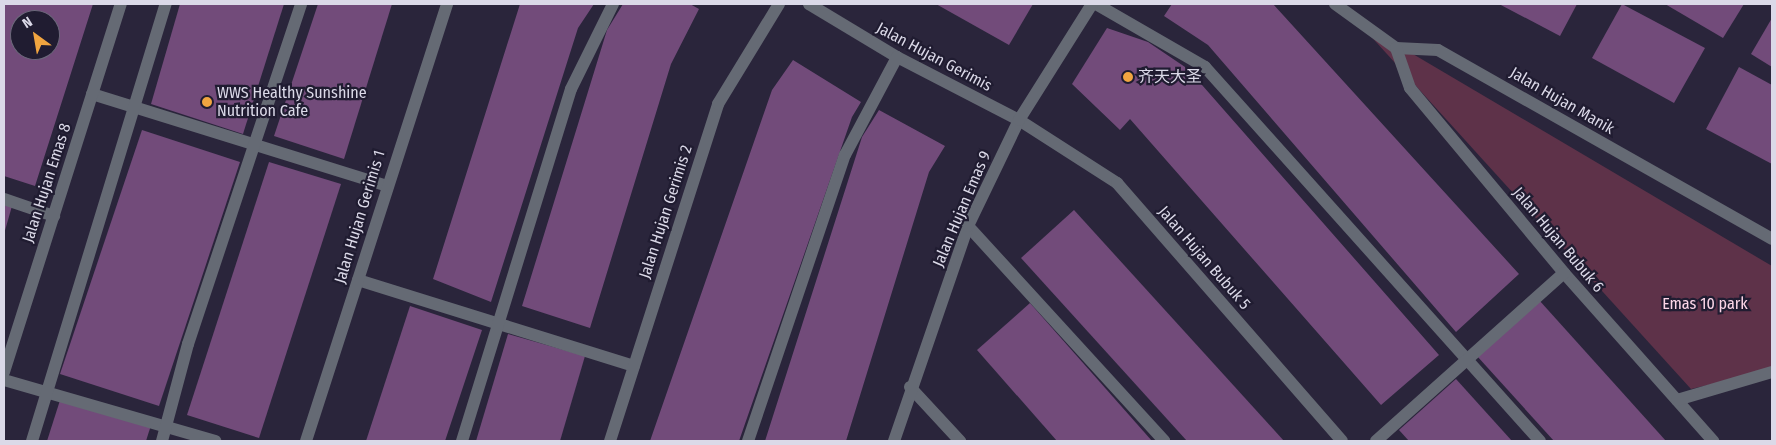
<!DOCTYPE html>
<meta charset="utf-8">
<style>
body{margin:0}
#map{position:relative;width:1776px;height:445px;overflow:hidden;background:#2a253b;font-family:"Fira Sans Condensed","Noto Sans SC",sans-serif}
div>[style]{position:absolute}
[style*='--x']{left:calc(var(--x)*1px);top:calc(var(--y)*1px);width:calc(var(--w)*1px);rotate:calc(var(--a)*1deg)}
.green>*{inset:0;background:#5e3249}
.building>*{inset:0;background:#724b7a}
.minor>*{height:12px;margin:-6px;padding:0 6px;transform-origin:6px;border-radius:6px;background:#656a74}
.dots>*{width:14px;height:14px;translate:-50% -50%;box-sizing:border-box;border:2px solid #201c31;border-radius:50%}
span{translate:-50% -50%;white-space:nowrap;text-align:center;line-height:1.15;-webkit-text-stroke:4.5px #201c31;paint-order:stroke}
.street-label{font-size:16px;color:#dbd9e8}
.poi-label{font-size:16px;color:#dbd9e8}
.left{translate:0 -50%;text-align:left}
.park-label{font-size:16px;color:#fcd6e8}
.frame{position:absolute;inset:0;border:5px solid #dbd9e8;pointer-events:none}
.north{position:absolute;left:10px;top:10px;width:50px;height:50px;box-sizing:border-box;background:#201c31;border:1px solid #6b687a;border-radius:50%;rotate:328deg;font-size:14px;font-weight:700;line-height:20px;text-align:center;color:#dbd9e8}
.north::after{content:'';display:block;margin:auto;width:18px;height:22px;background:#f1a540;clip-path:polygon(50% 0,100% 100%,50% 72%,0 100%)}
</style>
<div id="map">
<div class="green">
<div style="clip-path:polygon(1357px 21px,1772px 266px,1772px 370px,1691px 389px)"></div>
</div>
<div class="building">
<div style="clip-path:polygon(evenodd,4px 4px,93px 4px,35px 186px,4px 176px,4px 4px,20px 20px,50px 20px,50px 50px,20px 50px,20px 20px)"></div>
<div style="clip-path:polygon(180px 4px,284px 4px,243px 134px,151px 104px)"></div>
<div style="clip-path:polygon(318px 4px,392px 4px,344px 159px,274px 136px)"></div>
<div style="clip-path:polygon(520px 4px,594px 4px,578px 28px,491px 302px,433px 279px)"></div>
<div style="clip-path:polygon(623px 4px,690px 4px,699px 9px,671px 64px,590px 328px,522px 306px,607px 30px)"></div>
<div style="clip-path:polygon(936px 4px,1033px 4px,1009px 45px)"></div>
<div style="clip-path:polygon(1172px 4px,1273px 4px,1519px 274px,1456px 332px,1208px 45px,1164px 16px)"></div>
<div style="clip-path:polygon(1499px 4px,1577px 4px,1560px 36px)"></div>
<div style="clip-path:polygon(1622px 4px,1705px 48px,1674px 103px,1592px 58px)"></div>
<div style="clip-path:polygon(1665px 4px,1744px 4px,1723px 38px)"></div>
<div style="clip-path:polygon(1772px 18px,1772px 67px,1751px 54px)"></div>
<div style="clip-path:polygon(1107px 28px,1148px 42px,1188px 69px,1439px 355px,1381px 405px,1130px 119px,1120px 130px,1072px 84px)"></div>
<div style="clip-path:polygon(793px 60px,861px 102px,852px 117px,739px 441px,650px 441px,772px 90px)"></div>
<div style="clip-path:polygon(1739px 67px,1772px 85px,1772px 164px,1706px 129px)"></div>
<div style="clip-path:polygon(879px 110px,945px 146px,929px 172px,846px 441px,765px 441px,862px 137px)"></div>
<div style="clip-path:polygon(142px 130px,240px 162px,159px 406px,60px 374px)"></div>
<div style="clip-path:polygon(269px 162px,341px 184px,259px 438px,187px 415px)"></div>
<div style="clip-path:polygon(4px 204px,12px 206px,4px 234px)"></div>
<div style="clip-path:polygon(1074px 210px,1284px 441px,1187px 441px,1021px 258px)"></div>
<div style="clip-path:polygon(1539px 300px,1666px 441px,1554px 441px,1477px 356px)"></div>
<div style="clip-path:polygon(1030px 303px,1152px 441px,1057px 441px,977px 350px)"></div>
<div style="clip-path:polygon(410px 306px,482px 330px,445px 441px,366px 441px)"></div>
<div style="clip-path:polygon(508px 334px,585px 356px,560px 441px,476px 441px)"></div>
<div style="clip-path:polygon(1456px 379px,1512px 441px,1409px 441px,1399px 430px)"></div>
<div style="clip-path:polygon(62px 394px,152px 422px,146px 441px,47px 441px)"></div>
</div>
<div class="minor">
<div style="--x:809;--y:4;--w:103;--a:31.1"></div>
<div style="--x:897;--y:57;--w:137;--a:27.3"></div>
<div style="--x:1019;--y:120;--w:117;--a:32.7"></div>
<div style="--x:1117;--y:183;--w:342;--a:48.9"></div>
<div style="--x:1096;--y:4;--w:126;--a:30"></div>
<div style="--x:1205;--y:67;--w:502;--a:48.15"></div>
<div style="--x:1335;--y:4;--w:75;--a:35.8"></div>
<div style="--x:1396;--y:48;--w:42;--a:2.7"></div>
<div style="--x:1438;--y:50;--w:384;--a:29.5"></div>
<div style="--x:1396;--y:48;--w:42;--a:70.7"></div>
<div style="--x:1410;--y:88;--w:241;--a:50.2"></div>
<div style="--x:1564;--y:273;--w:225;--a:48.4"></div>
<div style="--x:92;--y:94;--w:309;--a:17.3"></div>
<div style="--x:4;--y:199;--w:53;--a:18.8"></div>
<div style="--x:968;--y:226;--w:291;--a:47.6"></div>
<div style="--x:358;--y:280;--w:289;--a:17.3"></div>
<div style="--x:4;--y:372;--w:386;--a:-72.4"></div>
<div style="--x:4;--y:380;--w:220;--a:16.1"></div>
<div style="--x:910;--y:387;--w:74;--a:47.2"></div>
<div style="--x:1677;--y:400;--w:99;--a:-16.4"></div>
<div style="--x:32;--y:441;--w:457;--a:-73"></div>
<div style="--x:162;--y:441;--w:100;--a:-75"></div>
<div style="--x:188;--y:344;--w:358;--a:-71.6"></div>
<div style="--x:306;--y:441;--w:459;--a:-72.1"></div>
<div style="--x:462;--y:441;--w:368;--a:-72.8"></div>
<div style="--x:571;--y:89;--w:95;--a:-63.7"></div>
<div style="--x:610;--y:441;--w:354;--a:-72.2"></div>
<div style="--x:718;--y:104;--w:117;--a:-58.6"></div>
<div style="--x:748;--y:441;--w:302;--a:-71.3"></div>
<div style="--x:845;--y:155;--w:111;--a:-62"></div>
<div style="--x:894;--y:441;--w:227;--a:-71"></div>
<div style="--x:968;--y:226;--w:118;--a:-64.3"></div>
<div style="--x:1019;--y:120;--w:137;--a:-57.8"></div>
<div style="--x:1376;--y:441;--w:252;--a:-41.8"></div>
</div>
<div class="dots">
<div style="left:1128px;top:77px;background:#f1a540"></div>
<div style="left:207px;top:102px;background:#f1a540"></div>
</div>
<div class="street-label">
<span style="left:934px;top:57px;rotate:28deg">Jalan Hujan Gerimis</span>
<span style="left:1562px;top:101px;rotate:30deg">Jalan Hujan Manik</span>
<span style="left:47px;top:183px;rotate:-72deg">Jalan Hujan Emas 8</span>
<span style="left:962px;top:209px;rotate:-67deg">Jalan Hujan Emas 9</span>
<span style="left:666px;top:212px;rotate:-72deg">Jalan Hujan Gerimis 2</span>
<span style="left:360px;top:217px;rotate:-73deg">Jalan Hujan Gerimis 1</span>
<span style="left:1558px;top:240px;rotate:50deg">Jalan Hujan Bubuk 6</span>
<span style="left:1204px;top:258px;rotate:49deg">Jalan Hujan Bubuk 5</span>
</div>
<div class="poi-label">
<span class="left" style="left:1138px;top:77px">齐天大圣</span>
<span class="left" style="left:217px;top:102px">WWS Healthy Sunshine<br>Nutrition Cafe</span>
</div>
<div class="park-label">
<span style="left:1705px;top:304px">Emas 10 park</span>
</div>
<div class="frame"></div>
<div class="north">N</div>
</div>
